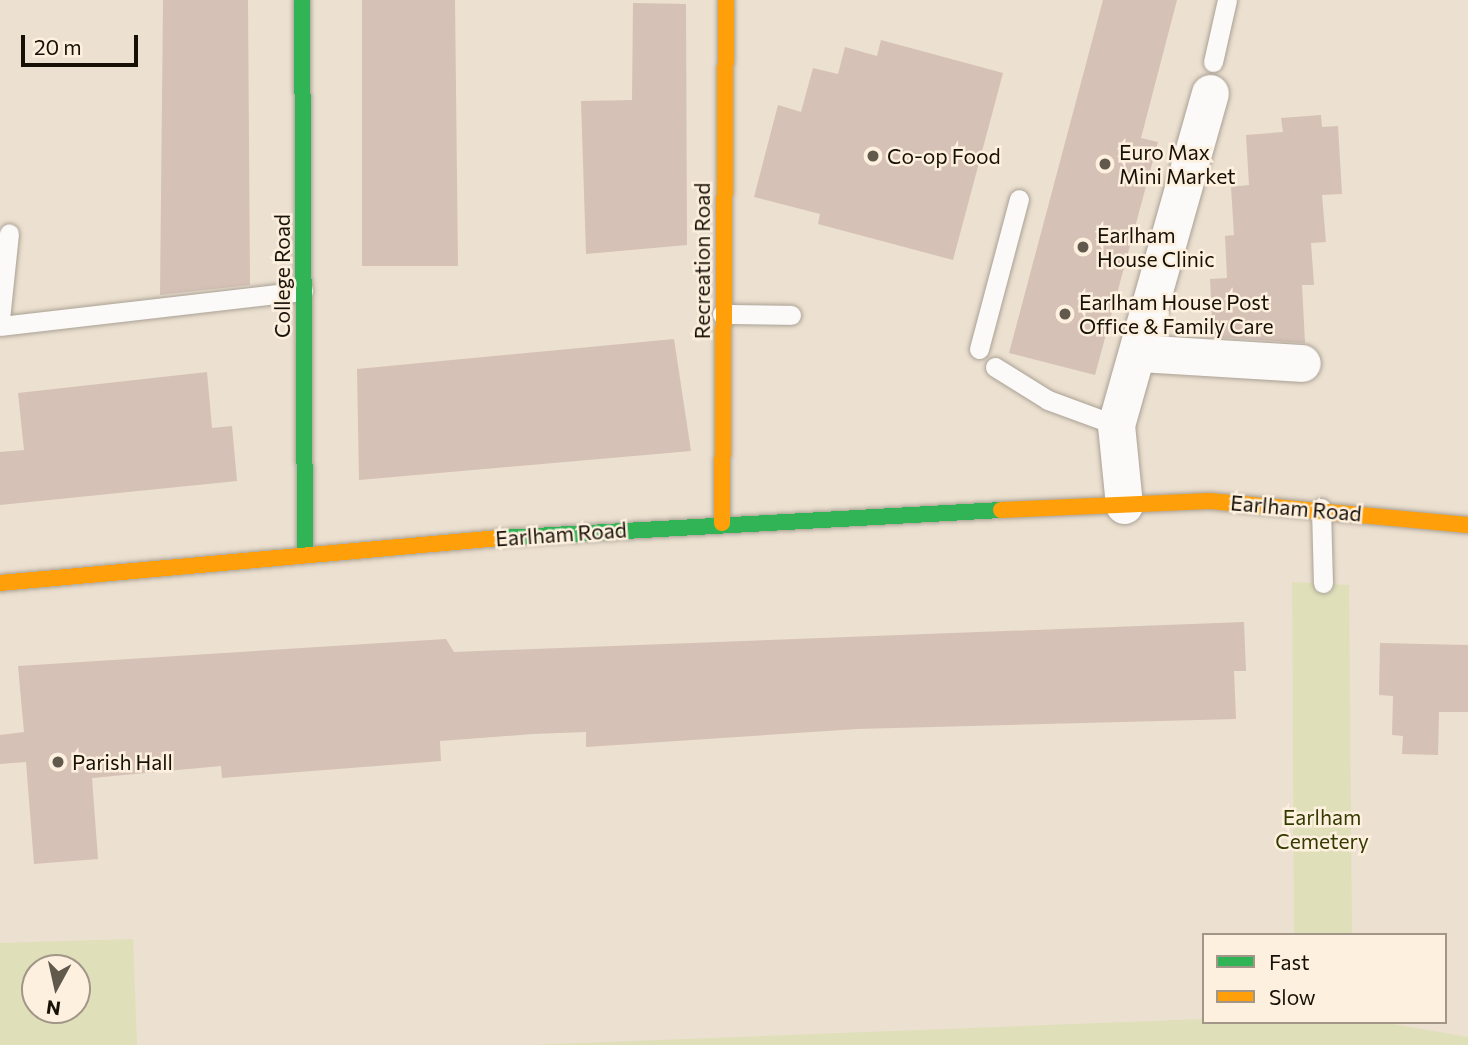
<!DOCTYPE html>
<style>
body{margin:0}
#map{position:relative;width:1468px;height:1045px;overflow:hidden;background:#ece0d0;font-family:Commissioner,sans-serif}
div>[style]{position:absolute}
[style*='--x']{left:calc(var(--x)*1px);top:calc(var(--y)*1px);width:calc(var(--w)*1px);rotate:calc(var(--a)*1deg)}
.green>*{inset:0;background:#dfdfb9}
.building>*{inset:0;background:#d5c1b6}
.roads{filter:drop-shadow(0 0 2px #a9a195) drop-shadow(0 0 2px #a9a195)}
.lane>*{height:19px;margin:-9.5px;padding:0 9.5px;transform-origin:9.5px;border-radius:9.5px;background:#fcfaf8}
.street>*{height:37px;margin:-18.5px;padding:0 18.5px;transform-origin:18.5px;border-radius:18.5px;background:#fcfaf8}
.fast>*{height:16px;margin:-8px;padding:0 8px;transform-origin:8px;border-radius:8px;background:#30b455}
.slow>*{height:16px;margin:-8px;padding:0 8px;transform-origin:8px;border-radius:8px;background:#ff9f0a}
.dots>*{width:19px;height:19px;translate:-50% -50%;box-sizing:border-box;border:4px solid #fdf0df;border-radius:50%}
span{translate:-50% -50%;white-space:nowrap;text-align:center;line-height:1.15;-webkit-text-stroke:5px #fdf0df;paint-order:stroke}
.poi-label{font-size:21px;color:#171006}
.left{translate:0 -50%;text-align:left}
.street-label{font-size:21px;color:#171006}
.park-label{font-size:21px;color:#343a00}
.legend{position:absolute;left:1202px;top:933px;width:245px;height:91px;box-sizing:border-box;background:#fdf0df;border:2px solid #a19688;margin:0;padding:9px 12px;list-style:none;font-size:21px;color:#171006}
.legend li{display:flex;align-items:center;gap:14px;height:35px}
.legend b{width:35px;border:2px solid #a19688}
.north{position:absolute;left:21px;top:954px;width:70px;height:70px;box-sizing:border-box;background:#fdf0df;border:2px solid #a19688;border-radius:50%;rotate:188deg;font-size:19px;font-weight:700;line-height:28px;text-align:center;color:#171006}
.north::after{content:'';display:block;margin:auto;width:24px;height:32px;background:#62594d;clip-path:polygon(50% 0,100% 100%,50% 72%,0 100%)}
.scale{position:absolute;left:21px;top:35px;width:117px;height:32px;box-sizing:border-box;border:4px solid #171006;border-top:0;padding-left:9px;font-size:21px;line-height:24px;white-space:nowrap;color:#171006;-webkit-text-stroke:5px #fdf0df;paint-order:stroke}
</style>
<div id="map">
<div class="green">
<div style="clip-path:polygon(1292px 582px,1349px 585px,1352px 935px,1294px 935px)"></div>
<div style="clip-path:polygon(evenodd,133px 939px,137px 1045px,0 1045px,0 943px,133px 939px,77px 968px,77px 1010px,35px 1010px,35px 968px,77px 968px)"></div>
<div style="clip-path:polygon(1204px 1019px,1382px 1022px,1468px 1037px,1468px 1045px,529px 1045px)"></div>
</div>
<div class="building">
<div style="clip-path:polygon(163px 0,248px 0,250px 285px,160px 295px)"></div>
<div style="clip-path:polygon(362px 0,455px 0,458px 266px,362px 266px)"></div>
<div style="clip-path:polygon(1103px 0,1177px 0,1141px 138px,1158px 142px,1095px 375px,1009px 353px)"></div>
<div style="clip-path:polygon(633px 3px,686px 4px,687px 245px,586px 254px,581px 101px,632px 100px)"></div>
<div style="clip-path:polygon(881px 40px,1003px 73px,953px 260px,818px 224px,820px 214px,754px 197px,778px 105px,801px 112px,813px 68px,838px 74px,845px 47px,877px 56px)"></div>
<div style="clip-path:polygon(1321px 115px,1322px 127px,1338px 126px,1342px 194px,1322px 195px,1326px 242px,1311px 243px,1314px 285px,1302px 285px,1305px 343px,1213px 337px,1210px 279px,1227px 278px,1225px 236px,1234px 235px,1231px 187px,1249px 185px,1246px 135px,1283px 132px,1281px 118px)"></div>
<div style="clip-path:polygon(674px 339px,691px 451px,359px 480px,357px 369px)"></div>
<div style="clip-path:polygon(207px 372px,212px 428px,232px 426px,237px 481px,0 505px,0 452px,24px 450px,18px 393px)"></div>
<div style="clip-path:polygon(1244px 622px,1246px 671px,1234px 671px,1236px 719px,857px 729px,586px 747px,586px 732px,533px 734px,440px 741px,441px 761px,222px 778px,221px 766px,92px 778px,98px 859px,34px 864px,26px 762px,0 764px,0 735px,24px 732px,18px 666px,446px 639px,454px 652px)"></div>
<div style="clip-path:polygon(1380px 643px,1468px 645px,1468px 712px,1439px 712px,1438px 755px,1402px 754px,1403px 736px,1392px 735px,1393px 696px,1379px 695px)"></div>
</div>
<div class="roads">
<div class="lane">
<div style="--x:1213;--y:62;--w:64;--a:-77.3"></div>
<div style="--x:722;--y:314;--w:69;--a:0.8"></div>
<div style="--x:0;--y:319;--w:86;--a:-84"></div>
<div style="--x:0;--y:326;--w:305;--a:-6.6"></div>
<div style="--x:979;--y:349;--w:155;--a:-75.1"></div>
<div style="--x:995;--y:367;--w:62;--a:31.9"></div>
<div style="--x:1048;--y:400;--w:72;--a:20.2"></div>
<div style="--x:1321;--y:508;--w:75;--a:88.5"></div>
</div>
<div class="street">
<div style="--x:1138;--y:353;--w:164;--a:3.5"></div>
<div style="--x:1124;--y:505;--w:80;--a:-95.7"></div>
<div style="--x:1116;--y:425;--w:345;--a:-74.2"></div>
</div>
<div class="fast">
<div style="--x:302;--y:0;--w:552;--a:89.69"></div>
<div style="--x:499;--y:538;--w:503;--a:-3.19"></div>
</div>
<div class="slow">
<div style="--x:1001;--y:510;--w:209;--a:-2.5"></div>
<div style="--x:1210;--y:501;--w:259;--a:5.3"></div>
<div style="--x:722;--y:523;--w:523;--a:-89.56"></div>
<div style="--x:0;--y:583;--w:501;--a:-5.15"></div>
</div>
</div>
<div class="dots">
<div style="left:873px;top:156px;background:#62594d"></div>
<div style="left:1105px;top:164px;background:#62594d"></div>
<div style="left:1083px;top:247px;background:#62594d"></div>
<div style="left:1065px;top:314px;background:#62594d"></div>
<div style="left:58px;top:762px;background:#62594d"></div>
</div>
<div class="poi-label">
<span class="left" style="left:1119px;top:164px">Euro Max<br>Mini Market</span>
<span class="left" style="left:887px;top:156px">Co-op Food</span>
<span class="left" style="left:1097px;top:247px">Earlham<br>House Clinic</span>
<span class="left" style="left:1079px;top:314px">Earlham House Post<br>Office &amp; Family Care</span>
<span class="left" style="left:72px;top:762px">Parish Hall</span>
</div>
<div class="street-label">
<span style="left:702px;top:261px;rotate:-90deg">Recreation Road</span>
<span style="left:282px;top:276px;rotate:-90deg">College Road</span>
<span style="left:1296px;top:508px;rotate:5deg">Earlham Road</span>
<span style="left:561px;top:534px;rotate:-4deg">Earlham Road</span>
</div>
<div class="park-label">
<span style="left:1322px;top:829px">Earlham<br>Cemetery</span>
</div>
<ul class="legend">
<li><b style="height:9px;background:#30b455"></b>Fast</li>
<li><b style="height:9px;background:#ff9f0a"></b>Slow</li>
</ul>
<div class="north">N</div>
<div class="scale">20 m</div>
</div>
